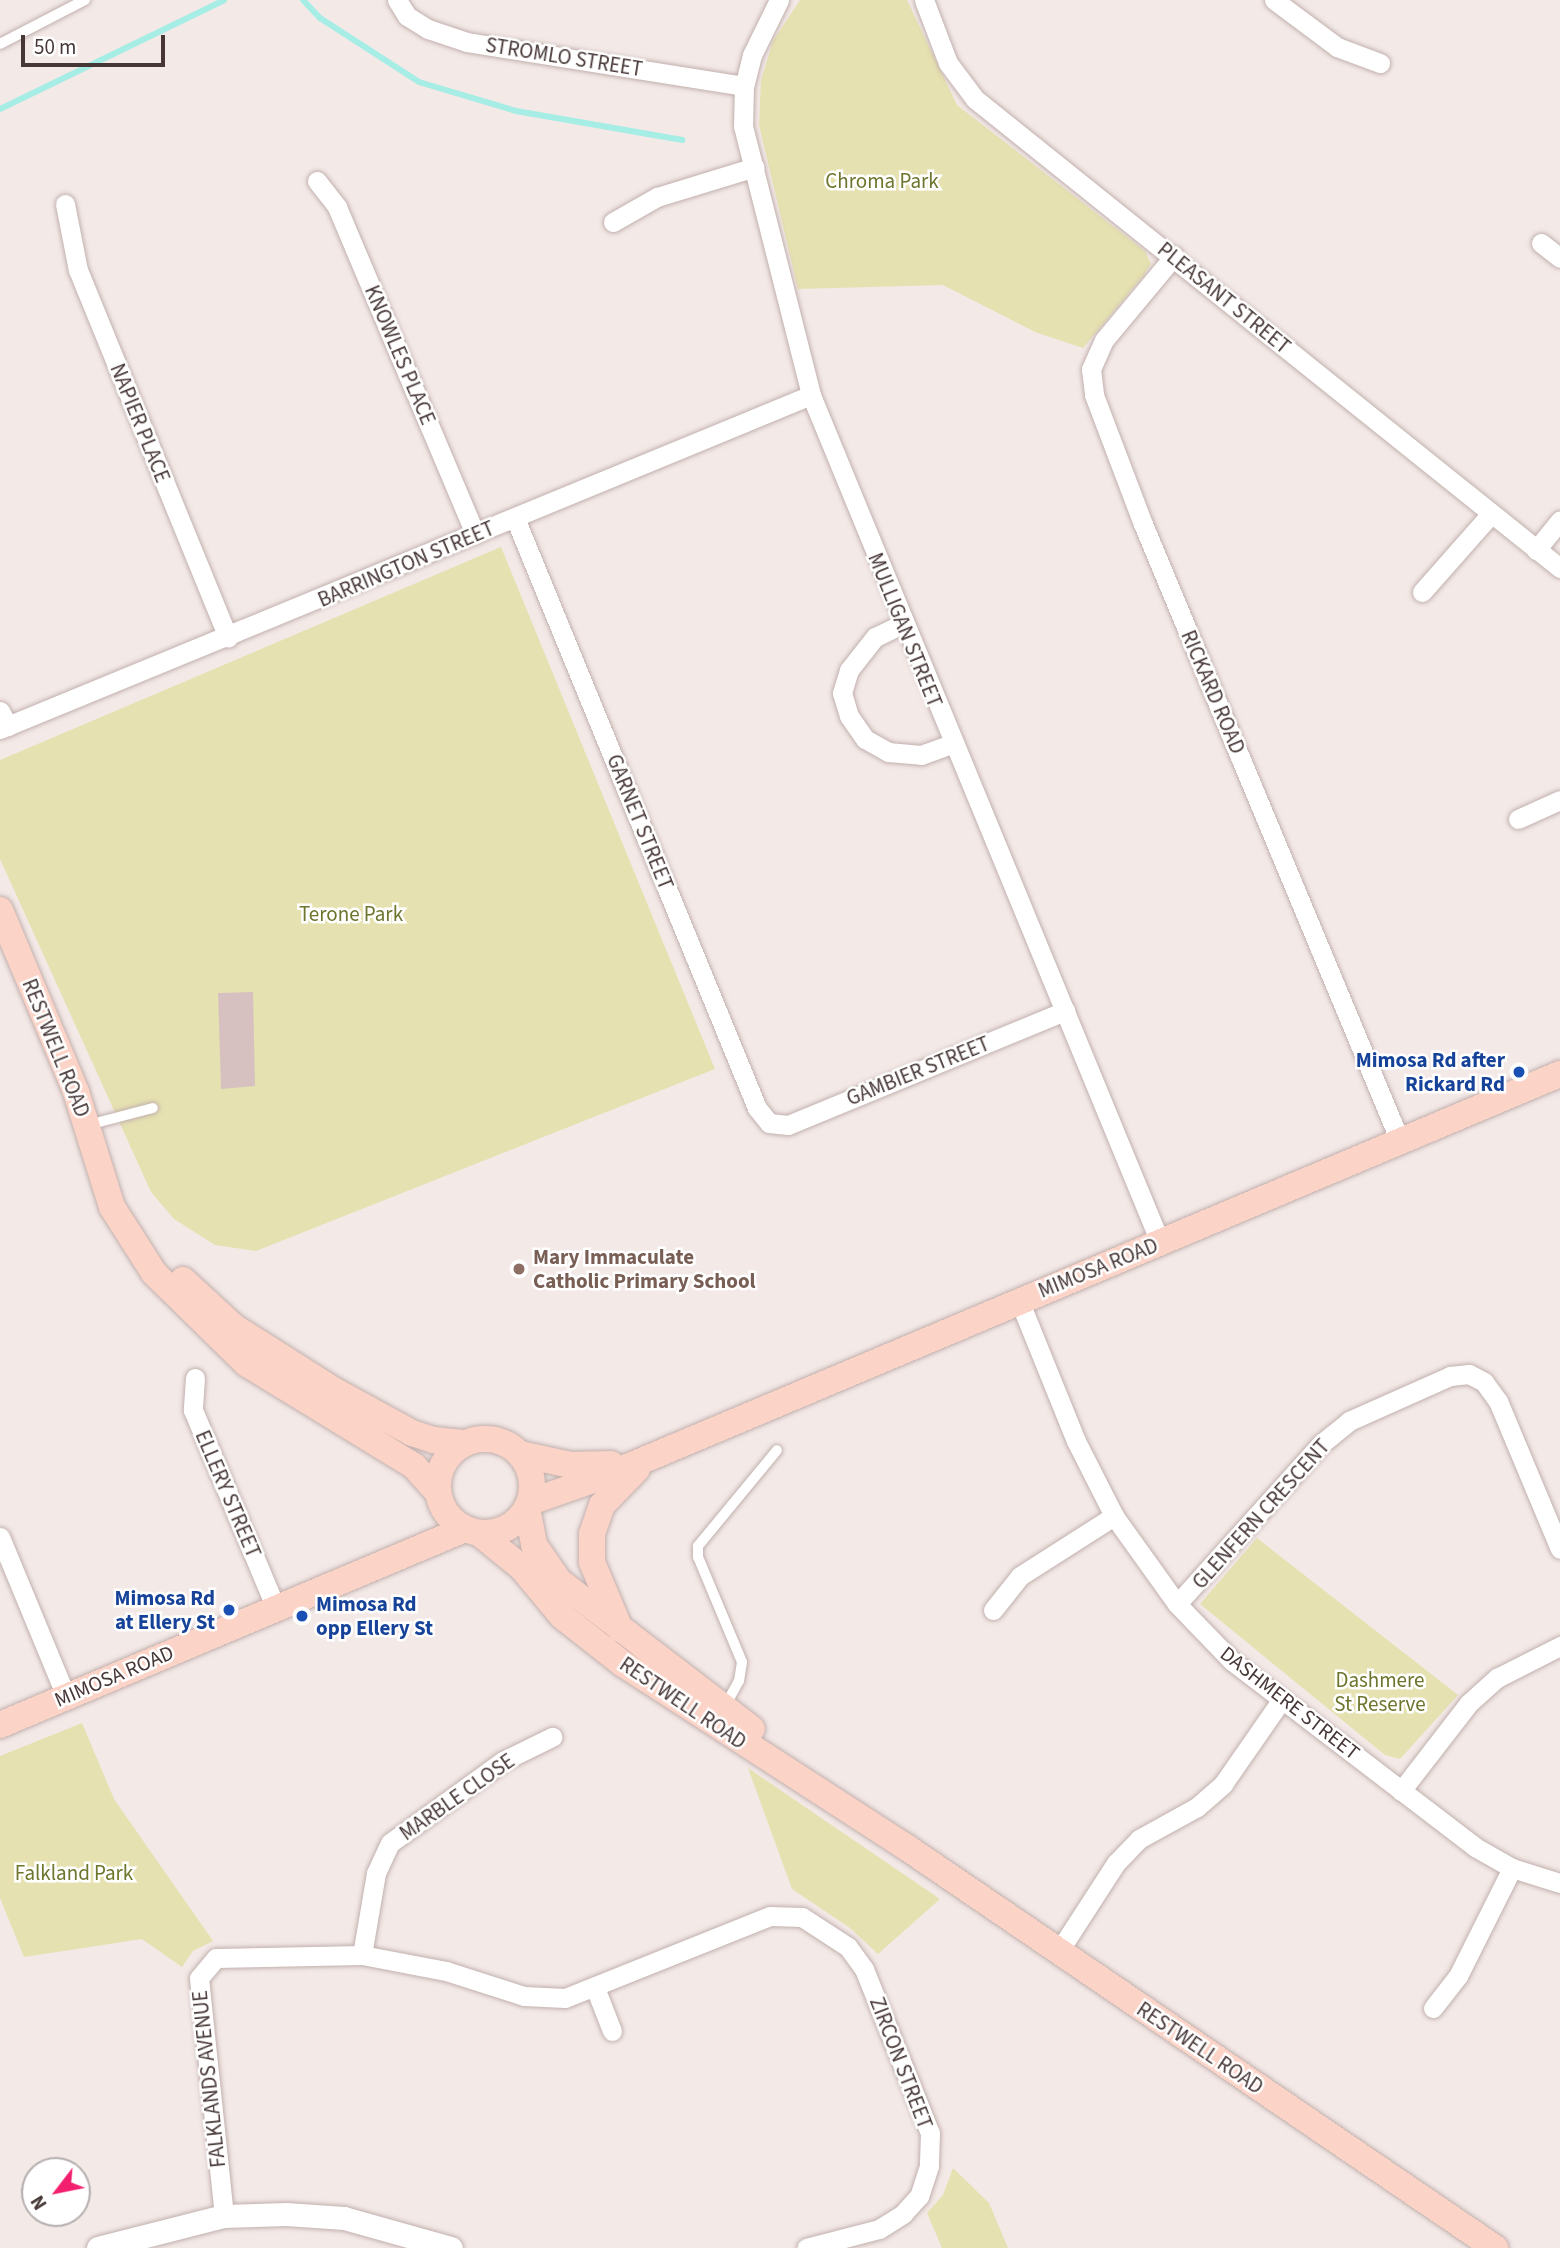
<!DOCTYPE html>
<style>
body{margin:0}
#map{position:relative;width:1560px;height:2248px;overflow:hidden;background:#f3e9e7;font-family:"Source Sans 3",sans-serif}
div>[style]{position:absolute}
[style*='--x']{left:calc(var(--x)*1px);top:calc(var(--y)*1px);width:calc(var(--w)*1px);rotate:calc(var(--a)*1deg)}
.green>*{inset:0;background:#e6e1b1}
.stream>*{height:6px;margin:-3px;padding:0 3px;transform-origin:3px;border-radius:3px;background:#a5ede5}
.building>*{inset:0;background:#d7c1c0}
.roads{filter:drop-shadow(0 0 2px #c1b0ad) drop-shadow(0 0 2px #c1b0ad)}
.service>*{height:10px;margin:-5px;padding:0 5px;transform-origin:5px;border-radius:5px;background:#fff}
.minor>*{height:19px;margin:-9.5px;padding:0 9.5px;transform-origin:9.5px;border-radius:9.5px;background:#fff}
.tertiary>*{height:23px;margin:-11.5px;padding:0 11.5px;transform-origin:11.5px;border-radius:11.5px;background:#fff}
.secondary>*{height:26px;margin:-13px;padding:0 13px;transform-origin:13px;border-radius:13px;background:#fcd3c7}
.secondary>.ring{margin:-13px;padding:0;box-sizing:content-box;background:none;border:26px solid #fcd3c7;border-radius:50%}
.dots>*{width:19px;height:19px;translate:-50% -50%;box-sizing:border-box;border:4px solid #fff;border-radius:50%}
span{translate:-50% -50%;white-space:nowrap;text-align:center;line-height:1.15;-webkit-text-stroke:5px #fff;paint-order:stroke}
.street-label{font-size:21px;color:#463736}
.park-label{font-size:21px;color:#6e752c}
.transit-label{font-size:21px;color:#164399;font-weight:700}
.right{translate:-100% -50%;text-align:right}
.left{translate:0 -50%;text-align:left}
.education-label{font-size:21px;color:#785e54;font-weight:700}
.north{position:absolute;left:21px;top:2157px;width:70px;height:70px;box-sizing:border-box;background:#fff;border:2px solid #b5afaf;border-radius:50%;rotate:238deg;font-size:19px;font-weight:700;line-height:28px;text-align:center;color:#463736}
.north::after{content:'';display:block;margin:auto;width:24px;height:32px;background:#f21f6f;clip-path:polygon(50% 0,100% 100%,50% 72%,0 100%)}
.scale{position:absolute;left:21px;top:35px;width:144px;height:32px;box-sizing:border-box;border:4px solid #463736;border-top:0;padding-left:9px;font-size:21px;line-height:24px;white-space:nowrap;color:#463736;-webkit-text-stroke:5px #fff;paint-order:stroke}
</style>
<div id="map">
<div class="green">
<div style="clip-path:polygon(800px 0,907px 0,957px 105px,1145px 251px,1151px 264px,1144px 275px,1083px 348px,1035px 332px,943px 285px,798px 289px,759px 125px,761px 80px,773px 41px)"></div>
<div style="clip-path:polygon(501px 547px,715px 1069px,256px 1251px,215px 1245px,174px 1219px,151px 1192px,0 859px,0 760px)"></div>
<div style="clip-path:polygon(1257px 1538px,1458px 1695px,1400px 1759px,1385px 1755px,1200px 1604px)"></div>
<div style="clip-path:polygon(82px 1723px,114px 1799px,213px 1941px,193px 1951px,182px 1967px,142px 1939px,24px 1957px,0 1898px,0 1756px)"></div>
<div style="clip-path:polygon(748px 1768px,940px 1899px,878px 1954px,850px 1928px,792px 1889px)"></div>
<div style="clip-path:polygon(953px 2168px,989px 2203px,1008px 2248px,942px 2248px,927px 2213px,943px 2195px)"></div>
</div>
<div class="stream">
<div style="--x:303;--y:0;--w:25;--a:47"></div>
<div style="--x:320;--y:18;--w:118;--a:32.9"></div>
<div style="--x:419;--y:82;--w:101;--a:16.6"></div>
<div style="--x:516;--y:111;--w:169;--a:9.9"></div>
<div style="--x:0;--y:109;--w:249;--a:-25.9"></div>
</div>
<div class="building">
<div style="clip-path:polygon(253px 992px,255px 1086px,221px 1089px,218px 993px)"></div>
</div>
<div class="roads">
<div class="service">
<div style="--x:0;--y:44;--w:96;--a:-27.4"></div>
<div style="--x:88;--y:1125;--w:67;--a:-14.7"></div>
<div style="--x:725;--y:1706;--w:29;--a:-61"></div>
<div style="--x:739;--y:1681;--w:19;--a:-81"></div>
<div style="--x:742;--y:1662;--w:114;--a:-112.7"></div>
<div style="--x:698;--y:1557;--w:11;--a:-90"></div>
<div style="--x:698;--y:1546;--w:124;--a:-50.5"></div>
</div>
<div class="minor">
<div style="--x:397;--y:0;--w:19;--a:58"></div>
<div style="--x:407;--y:16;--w:25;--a:32"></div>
<div style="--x:428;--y:29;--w:41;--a:18.4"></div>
<div style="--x:467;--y:42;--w:280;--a:9"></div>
<div style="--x:779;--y:0;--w:61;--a:116.1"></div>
<div style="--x:752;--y:55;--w:32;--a:104"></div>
<div style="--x:744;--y:86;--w:40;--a:91.4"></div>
<div style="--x:743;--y:126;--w:277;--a:75.8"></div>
<div style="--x:811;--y:395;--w:916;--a:67.61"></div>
<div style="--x:924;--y:0;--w:67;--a:69.1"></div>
<div style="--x:948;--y:63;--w:45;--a:53.1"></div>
<div style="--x:975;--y:99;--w:750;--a:38.72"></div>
<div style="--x:1274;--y:0;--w:79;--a:36.7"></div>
<div style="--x:1337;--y:47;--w:46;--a:20.4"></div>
<div style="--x:317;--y:181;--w:33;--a:52"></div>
<div style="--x:337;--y:207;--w:355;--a:67.1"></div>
<div style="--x:65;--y:204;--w:67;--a:78.9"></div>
<div style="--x:78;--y:270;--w:397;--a:67.8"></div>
<div style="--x:613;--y:222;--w:51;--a:-29.6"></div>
<div style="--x:657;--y:197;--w:102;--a:-17"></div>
<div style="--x:1541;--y:243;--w:24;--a:38"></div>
<div style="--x:1174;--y:256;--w:109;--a:129.8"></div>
<div style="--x:1104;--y:340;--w:32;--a:114"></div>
<div style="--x:1091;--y:369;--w:26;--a:83"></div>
<div style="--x:1094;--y:395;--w:138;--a:69.2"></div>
<div style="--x:1143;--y:524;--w:668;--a:67.39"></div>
<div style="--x:515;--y:518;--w:638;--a:67.7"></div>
<div style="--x:757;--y:1108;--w:19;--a:51"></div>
<div style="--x:769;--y:1123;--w:19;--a:6"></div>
<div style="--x:788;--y:1125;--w:300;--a:-22.4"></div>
<div style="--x:1536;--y:550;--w:38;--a:-51"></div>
<div style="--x:1422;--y:592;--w:103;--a:-48.6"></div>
<div style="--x:902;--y:624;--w:30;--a:154"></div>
<div style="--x:875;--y:637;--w:42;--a:128.2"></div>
<div style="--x:849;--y:670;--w:24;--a:107"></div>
<div style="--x:842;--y:693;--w:24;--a:73"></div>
<div style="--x:849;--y:716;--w:28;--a:55"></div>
<div style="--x:865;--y:739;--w:26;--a:29"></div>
<div style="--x:888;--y:752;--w:33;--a:5"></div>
<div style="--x:921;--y:755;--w:32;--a:-20"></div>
<div style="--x:0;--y:711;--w:17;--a:62"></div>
<div style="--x:0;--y:729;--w:877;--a:-22.38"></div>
<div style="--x:1518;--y:819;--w:46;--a:-24.3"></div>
<div style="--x:1019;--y:1300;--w:152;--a:68"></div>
<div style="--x:1076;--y:1441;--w:84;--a:63.1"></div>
<div style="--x:1114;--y:1516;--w:108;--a:54.4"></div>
<div style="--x:1177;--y:1604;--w:79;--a:46"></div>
<div style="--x:1232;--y:1661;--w:306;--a:37.4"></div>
<div style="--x:1475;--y:1847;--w:43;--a:29.6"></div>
<div style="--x:1512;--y:1868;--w:50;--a:17.4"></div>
<div style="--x:195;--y:1378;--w:32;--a:94"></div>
<div style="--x:193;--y:1410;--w:215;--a:67.3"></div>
<div style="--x:0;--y:1537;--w:172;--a:67.5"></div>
<div style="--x:1177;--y:1604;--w:215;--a:-48"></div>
<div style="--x:1321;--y:1444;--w:36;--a:-39"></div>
<div style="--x:1349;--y:1421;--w:111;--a:-24"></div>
<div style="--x:1450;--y:1376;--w:19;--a:-6"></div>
<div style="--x:1469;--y:1374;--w:17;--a:28"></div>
<div style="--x:1484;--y:1382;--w:24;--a:54"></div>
<div style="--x:1498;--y:1401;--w:160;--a:67.3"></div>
<div style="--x:993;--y:1610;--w:43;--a:-51.5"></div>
<div style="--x:1020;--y:1576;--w:112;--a:-32.6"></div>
<div style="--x:1401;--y:1791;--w:111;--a:-52.3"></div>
<div style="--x:1469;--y:1703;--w:38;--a:-42"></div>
<div style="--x:1497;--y:1678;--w:71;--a:-26.9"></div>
<div style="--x:1059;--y:1951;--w:105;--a:-57.1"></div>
<div style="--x:1116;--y:1863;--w:33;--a:-46"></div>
<div style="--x:1139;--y:1839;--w:66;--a:-28.9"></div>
<div style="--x:1197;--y:1807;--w:35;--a:-41"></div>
<div style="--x:1223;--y:1784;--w:103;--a:-55.2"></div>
<div style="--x:362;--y:1955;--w:83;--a:-80.3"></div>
<div style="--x:376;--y:1873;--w:33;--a:-65"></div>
<div style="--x:390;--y:1843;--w:140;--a:-36"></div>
<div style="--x:503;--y:1761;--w:55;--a:-26.1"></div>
<div style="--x:596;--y:1990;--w:44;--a:68.7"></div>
<div style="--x:1433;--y:2008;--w:41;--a:-52"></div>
<div style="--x:1458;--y:1976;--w:121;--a:-63.4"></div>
<div style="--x:224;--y:2216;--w:239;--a:-96"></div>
<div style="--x:199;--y:1978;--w:26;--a:-50"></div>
<div style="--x:216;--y:1958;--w:146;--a:-1.2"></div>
<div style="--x:362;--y:1955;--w:86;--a:10.8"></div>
<div style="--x:446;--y:1971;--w:82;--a:17.8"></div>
<div style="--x:524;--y:1996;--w:41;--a:2.8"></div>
<div style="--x:565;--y:1998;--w:221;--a:-21.8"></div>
<div style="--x:770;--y:1916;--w:32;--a:2"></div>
<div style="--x:802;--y:1917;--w:55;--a:33.1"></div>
<div style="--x:848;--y:1947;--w:27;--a:54"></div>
<div style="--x:864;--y:1969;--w:177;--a:68.1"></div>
<div style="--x:930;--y:2133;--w:33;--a:92"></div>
<div style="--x:929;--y:2166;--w:32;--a:108"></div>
<div style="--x:919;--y:2196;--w:24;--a:132"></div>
<div style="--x:903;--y:2214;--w:28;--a:148"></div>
<div style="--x:879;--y:2229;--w:75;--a:165.4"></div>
</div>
<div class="tertiary">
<div style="--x:98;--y:2248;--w:130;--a:-14.3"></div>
<div style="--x:224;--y:2216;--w:62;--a:-1.8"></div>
<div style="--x:286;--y:2214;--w:58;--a:3.9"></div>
<div style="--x:344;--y:2218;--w:111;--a:15.7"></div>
</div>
<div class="secondary">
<div style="--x:0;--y:910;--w:197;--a:67.3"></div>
<div style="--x:76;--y:1092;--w:121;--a:72.6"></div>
<div style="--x:112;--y:1207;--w:78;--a:57.5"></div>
<div style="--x:154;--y:1273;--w:130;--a:44.4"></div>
<div style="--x:247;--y:1364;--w:196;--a:31.4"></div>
<div style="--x:414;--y:1466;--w:36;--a:48"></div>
<div style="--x:183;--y:1280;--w:69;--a:42.7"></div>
<div style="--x:234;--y:1327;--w:120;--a:32.4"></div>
<div style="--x:335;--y:1391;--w:88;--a:28.6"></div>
<div style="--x:412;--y:1433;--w:23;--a:18"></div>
<div style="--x:434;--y:1440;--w:31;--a:6"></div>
<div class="ring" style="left:438px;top:1439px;width:68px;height:68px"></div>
<div style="--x:520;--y:1454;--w:52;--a:12.2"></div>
<div style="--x:571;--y:1465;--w:40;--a:-1.4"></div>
<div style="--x:530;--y:1502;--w:88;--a:-19.3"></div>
<div style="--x:613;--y:1473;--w:1028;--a:-22.85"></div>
<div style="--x:527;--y:1508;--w:38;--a:79"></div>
<div style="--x:534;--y:1545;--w:44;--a:55.2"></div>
<div style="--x:559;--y:1581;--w:243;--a:37.5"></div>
<div style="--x:479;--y:1533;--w:55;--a:39.1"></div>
<div style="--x:522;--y:1568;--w:62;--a:50.2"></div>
<div style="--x:562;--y:1616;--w:78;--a:38.2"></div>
<div style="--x:623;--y:1664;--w:337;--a:32.9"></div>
<div style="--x:906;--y:1847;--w:713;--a:34.25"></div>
<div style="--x:620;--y:1629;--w:73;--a:-112.7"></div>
<div style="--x:592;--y:1562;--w:28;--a:-90"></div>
<div style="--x:592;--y:1534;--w:31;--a:-71"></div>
<div style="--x:602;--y:1505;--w:50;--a:-45.8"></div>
<div style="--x:0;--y:1725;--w:505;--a:-22.86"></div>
</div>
</div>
<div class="dots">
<div style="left:1519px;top:1072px;background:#1a4fb4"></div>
<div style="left:519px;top:1269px;background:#8d6e63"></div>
<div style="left:229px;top:1610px;background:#1a4fb4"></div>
<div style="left:302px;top:1616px;background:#1a4fb4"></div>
</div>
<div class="street-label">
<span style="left:564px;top:57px;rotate:9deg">STROMLO STREET</span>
<span style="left:1224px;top:298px;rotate:39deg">PLEASANT STREET</span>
<span style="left:400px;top:355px;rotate:67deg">KNOWLES PLACE</span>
<span style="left:140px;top:423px;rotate:68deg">NAPIER PLACE</span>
<span style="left:406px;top:564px;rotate:-23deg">BARRINGTON STREET</span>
<span style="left:905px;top:630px;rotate:68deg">MULLIGAN STREET</span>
<span style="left:1213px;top:692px;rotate:67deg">RICKARD ROAD</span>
<span style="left:640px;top:822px;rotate:68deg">GARNET STREET</span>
<span style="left:56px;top:1048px;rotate:68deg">RESTWELL ROAD</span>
<span style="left:918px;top:1071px;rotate:-22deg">GAMBIER STREET</span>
<span style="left:1098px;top:1268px;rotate:-22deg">MIMOSA ROAD</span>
<span style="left:228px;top:1494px;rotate:67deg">ELLERY STREET</span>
<span style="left:1261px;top:1514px;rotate:-48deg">GLENFERN CRESCENT</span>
<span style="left:114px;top:1676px;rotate:-23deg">MIMOSA ROAD</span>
<span style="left:683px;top:1703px;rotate:34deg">RESTWELL ROAD</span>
<span style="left:1290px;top:1703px;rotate:38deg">DASHMERE STREET</span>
<span style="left:457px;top:1797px;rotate:-35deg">MARBLE CLOSE</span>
<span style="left:1200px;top:2048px;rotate:34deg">RESTWELL ROAD</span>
<span style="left:901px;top:2063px;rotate:69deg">ZIRCON STREET</span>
<span style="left:209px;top:2079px;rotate:-96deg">FALKLANDS AVENUE</span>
</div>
<div class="park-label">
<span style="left:882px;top:181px">Chroma Park</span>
<span style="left:351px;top:914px">Terone Park</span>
<span style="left:1380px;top:1692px">Dashmere<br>St Reserve</span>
<span style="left:74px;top:1873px">Falkland Park</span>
</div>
<div class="transit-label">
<span class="right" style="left:1505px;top:1072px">Mimosa Rd after<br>Rickard Rd</span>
<span class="right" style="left:215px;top:1610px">Mimosa Rd<br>at Ellery St</span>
<span class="left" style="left:316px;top:1616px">Mimosa Rd<br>opp Ellery St</span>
</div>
<div class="education-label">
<span class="left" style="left:533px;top:1269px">Mary Immaculate<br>Catholic Primary School</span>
</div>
<div class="north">N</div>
<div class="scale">50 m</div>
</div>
